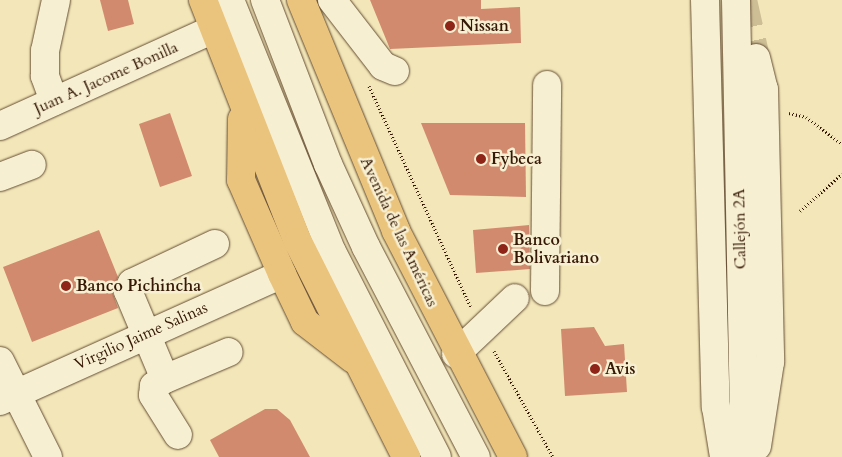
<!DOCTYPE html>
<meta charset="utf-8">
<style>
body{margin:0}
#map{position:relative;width:842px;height:457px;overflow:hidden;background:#f3e7b9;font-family:Cardo,serif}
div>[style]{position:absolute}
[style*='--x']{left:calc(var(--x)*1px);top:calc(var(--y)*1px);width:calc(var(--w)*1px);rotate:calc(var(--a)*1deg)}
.building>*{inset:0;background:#d28a6f}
.minor-tunnel>*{height:28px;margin-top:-14px;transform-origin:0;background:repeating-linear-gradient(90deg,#cdbe95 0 28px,transparent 0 42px)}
.path>*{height:3px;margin-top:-1.5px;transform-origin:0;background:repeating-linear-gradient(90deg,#351805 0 1px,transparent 0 3.5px)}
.roads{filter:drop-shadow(0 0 1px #644c32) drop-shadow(0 0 1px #644c32)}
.minor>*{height:28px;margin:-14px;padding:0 14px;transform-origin:14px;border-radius:14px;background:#f7efd2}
.major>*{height:28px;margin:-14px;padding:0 14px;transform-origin:14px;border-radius:14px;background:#eac47c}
.dots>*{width:14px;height:14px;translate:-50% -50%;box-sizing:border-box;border:2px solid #f7efd2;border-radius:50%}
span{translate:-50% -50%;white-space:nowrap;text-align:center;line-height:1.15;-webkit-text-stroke:5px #f7efd2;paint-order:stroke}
.poi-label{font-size:16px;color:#351805;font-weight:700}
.left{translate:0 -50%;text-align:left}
.street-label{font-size:16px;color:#351805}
</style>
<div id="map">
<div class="building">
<div style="clip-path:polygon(100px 0,128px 0,134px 24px,108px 31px)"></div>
<div style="clip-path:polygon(370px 0,481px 0,481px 9px,520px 7px,521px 43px,390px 49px)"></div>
<div style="clip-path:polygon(170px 113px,192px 176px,160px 187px,139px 124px)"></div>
<div style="clip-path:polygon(421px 123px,525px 123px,526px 197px,450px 195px)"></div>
<div style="clip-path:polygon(529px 225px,530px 269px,476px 273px,473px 230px)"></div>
<div style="clip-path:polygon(99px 230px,118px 277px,112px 291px,118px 308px,32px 342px,3px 267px)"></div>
<div style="clip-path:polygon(594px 327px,605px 346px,624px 344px,627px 392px,565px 396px,561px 329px)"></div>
<div style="clip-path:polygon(265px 409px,277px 409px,290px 420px,310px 457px,219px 457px,210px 440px)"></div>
</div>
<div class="minor-tunnel">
<div style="--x:743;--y:0;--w:59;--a:77.4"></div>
</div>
<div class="path">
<div style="--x:369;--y:86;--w:244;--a:65.3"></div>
<div style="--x:789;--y:113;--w:17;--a:13"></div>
<div style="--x:806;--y:117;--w:45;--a:36.9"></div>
<div style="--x:800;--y:211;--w:56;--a:-41.4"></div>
<div style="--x:494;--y:351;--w:121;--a:60.9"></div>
</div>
<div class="roads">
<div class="minor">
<div style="--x:230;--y:0;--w:272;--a:68"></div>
<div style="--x:332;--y:252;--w:230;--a:62.9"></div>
<div style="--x:265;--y:0;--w:176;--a:69"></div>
<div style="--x:328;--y:164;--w:91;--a:65.4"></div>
<div style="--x:366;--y:247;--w:237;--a:62.4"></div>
<div style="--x:332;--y:0;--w:83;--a:52.3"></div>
<div style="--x:383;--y:66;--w:13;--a:23"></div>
<div style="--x:705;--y:0;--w:407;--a:88.5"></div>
<div style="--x:716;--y:407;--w:51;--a:80.9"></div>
<div style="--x:736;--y:0;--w:457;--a:88.9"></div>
<div style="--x:756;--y:58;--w:32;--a:76"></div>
<div style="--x:764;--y:89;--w:273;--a:88.7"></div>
<div style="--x:770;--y:362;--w:85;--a:98.8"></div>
<div style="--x:54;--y:101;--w:27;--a:-110"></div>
<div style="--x:45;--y:76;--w:25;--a:-90"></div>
<div style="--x:45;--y:51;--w:52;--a:-77.8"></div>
<div style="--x:0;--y:126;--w:233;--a:-24.4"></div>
<div style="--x:0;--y:177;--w:34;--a:-21"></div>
<div style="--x:215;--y:244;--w:92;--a:154.8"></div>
<div style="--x:132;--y:283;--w:9;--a:117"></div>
<div style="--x:128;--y:291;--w:95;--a:67.2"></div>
<div style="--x:165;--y:379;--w:69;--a:-22.9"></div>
<div style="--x:545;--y:291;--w:206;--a:-89.4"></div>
<div style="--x:456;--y:354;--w:81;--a:-43.5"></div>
<div style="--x:0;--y:361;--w:107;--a:63.4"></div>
<div style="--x:165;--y:379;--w:13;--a:148"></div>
<div style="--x:154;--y:386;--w:9;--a:96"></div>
<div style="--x:153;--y:395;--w:47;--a:58"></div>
<div style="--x:0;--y:401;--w:309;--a:-24.2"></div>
</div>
<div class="major">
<div style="--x:203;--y:0;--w:260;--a:68.6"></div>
<div style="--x:298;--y:242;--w:241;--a:63.3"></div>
<div style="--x:301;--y:0;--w:250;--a:67.6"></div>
<div style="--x:396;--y:231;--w:254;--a:62.6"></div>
<div style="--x:242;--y:119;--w:61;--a:90.9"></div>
<div style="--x:241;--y:180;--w:103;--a:66.4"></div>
<div style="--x:282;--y:274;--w:53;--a:64.4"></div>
<div style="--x:305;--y:322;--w:61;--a:37.6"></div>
</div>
</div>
<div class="dots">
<div style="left:450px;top:26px;background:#8f2418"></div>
<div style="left:481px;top:159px;background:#8f2418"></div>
<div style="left:503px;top:249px;background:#8f2418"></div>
<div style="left:66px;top:286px;background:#8f2418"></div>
<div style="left:595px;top:369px;background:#8f2418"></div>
</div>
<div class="poi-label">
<span class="left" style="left:460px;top:26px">Nissan</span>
<span class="left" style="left:491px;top:159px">Fybeca</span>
<span class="left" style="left:513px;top:249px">Banco<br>Bolivariano</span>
<span class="left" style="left:76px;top:286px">Banco Pichincha</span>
<span class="left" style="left:605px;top:369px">Avis</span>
</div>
<div class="street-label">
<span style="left:106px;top:78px;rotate:-24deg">Juan A. Jacome Bonilla</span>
<span style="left:740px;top:229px;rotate:-91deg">Callejón 2A</span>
<span style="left:399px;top:232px;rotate:65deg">Avenida de las Américas</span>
<span style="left:141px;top:336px;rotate:-24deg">Virgilio Jaime Salinas</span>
</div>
</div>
